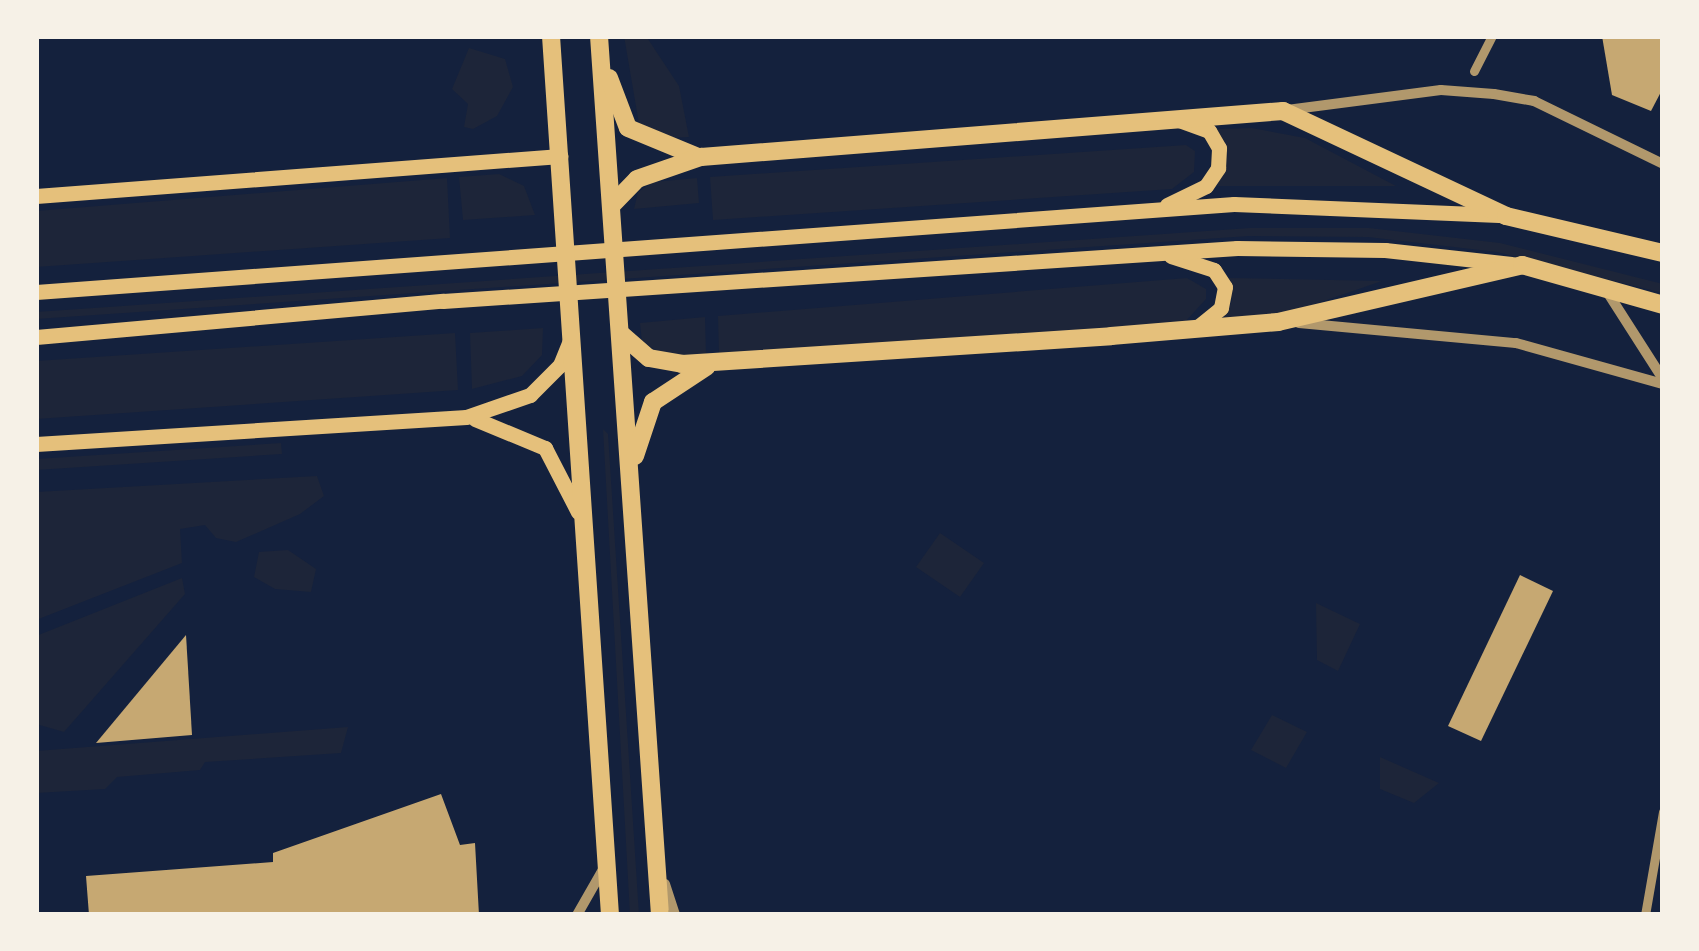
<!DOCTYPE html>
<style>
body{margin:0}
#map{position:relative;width:1699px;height:951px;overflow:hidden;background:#14213d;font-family:"Fira Sans",sans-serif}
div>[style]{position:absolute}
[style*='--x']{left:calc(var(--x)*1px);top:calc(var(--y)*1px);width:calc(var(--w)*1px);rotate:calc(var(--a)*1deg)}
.green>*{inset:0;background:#1d2539}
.building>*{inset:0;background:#c6a872}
.pedestrian>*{height:9px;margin:-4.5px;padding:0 4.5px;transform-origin:4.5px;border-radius:4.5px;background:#b1986c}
.minor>*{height:10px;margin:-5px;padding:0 5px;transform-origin:5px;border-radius:5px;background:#b1986c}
.secondary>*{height:15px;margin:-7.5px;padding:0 7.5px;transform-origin:7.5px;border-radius:7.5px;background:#e5c07b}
.primary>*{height:18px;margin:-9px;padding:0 9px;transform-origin:9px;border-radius:9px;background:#e5c07b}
span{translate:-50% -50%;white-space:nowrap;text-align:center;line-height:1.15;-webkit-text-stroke:12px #f6f1e7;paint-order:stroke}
.frame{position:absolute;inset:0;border:39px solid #f6f1e7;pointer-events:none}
</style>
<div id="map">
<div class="green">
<div style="clip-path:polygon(624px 36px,646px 36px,679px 86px,689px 137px,666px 138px,639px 124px)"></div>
<div style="clip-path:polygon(469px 48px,505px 59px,513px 87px,497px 116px,473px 129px,464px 127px,468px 104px,452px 89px)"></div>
<div style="clip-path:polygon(1252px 128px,1305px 138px,1396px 186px,1217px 186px,1228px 155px,1217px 129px)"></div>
<div style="clip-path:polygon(1186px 145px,1195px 151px,1194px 172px,1172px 189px,713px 220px,710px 177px)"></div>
<div style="clip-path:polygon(499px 174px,524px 186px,535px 215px,463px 220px,459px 177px)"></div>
<div style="clip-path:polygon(447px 178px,450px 238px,36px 267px,36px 211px)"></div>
<div style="clip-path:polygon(697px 178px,699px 203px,634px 209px,638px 192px,653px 182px)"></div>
<div style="clip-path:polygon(1250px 228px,1369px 228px,1500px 243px,1663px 284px,1663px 293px,1497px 252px,1368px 237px,1249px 236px,36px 319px,36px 312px)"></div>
<div style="clip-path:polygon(1187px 278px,1206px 289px,1206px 299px,1185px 322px,719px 354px,718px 316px)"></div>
<div style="clip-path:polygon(1227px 278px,1382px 281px,1280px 316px,1221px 323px,1232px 301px)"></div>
<div style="clip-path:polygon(705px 317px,706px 355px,666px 356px,642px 342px,640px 323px)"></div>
<div style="clip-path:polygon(543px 328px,542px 355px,522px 376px,472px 389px,470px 333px)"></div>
<div style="clip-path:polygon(455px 333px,458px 390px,36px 419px,36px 361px)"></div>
<div style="clip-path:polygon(603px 429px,608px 434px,639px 915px,630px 915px)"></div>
<div style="clip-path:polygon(281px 443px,282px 454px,36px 470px,36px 459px)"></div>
<div style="clip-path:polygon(317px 476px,324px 496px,300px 514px,236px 542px,216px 538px,205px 525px,180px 529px,182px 563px,36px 620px,36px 492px)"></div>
<div style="clip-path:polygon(940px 533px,984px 563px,960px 597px,916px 567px)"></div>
<div style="clip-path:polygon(288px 550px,316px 569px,311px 592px,275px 589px,254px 577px,259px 552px)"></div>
<div style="clip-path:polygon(182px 578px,185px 594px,64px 732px,36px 724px,36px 636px)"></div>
<div style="clip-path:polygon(1316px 603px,1360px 624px,1338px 671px,1317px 660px)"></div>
<div style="clip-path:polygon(1272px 715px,1307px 732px,1286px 768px,1251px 750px)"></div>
<div style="clip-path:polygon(348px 727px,341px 753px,205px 762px,200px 770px,117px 777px,105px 789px,36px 793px,36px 751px)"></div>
<div style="clip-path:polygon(1380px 757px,1439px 783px,1414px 803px,1380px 789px)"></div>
</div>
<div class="building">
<div style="clip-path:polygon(1602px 36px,1663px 36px,1663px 88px,1651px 111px,1612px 95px)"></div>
<div style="clip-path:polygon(1520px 575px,1553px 591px,1481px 741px,1448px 726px)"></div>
<div style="clip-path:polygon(186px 635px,192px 735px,96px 743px)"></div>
<div style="clip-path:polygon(441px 794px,460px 845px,475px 843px,479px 915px,89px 915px,86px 876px,273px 862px,273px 853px)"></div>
</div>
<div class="pedestrian">
<div style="--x:1474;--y:71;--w:39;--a:-63"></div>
<div style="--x:1645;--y:915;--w:105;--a:-80.1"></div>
</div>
<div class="minor">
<div style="--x:1287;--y:110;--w:155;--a:-7.4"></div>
<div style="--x:1441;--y:90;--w:53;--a:4.3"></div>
<div style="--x:1494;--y:94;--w:41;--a:9.9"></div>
<div style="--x:1534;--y:101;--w:144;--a:26"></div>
<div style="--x:1606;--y:290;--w:106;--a:57.4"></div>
<div style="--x:1299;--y:323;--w:218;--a:5.3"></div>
<div style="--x:1516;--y:343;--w:153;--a:15.6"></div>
<div style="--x:665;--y:884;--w:33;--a:72"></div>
<div style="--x:577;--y:915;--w:56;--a:-60.3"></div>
</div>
<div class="secondary">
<div style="--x:36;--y:196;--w:526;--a:-4.37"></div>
<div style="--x:1167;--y:205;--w:43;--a:-26"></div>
<div style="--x:1206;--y:186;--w:22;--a:-56"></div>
<div style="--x:1218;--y:168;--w:20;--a:-87"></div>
<div style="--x:1219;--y:148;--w:20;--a:-120"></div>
<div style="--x:1209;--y:131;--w:33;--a:-160"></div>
<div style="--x:1171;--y:256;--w:45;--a:18"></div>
<div style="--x:1214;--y:270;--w:20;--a:57"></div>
<div style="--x:1225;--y:287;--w:21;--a:101"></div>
<div style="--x:1221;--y:308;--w:33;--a:141"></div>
<div style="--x:36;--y:292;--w:1201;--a:-4.2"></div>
<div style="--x:1234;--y:204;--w:265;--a:2.4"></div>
<div style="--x:36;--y:337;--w:409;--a:-5.1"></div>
<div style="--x:443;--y:301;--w:796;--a:-3.82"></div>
<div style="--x:1237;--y:248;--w:148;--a:0.8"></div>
<div style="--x:1385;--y:250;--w:127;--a:6.3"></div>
<div style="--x:475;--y:419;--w:76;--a:22.5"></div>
<div style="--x:545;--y:448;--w:72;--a:62.7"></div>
<div style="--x:36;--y:444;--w:431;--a:-3.6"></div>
<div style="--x:466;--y:417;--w:68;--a:-19"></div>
<div style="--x:530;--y:395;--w:42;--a:-45"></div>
<div style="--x:560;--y:365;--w:27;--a:-68"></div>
</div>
<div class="primary">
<div style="--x:551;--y:36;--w:881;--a:86.16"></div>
<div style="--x:599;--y:36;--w:881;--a:86.03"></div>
<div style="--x:609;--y:78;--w:53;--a:69.2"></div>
<div style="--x:628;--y:128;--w:74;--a:22.4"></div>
<div style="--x:611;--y:206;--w:37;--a:-46"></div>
<div style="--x:637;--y:179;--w:68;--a:-19"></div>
<div style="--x:701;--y:157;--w:584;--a:-4.52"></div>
<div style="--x:1283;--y:111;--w:246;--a:25.2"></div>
<div style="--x:1506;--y:216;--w:161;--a:13.3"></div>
<div style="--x:620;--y:333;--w:38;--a:41"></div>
<div style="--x:649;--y:358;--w:34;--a:10"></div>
<div style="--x:682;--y:364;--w:430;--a:-3.7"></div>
<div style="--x:1111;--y:336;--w:168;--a:-4.8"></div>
<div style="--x:1278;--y:322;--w:251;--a:-13.1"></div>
<div style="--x:1522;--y:265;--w:147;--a:15.8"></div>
<div style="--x:635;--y:456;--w:57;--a:-71.6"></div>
<div style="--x:653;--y:402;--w:64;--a:-33.4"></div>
</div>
<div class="frame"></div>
</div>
